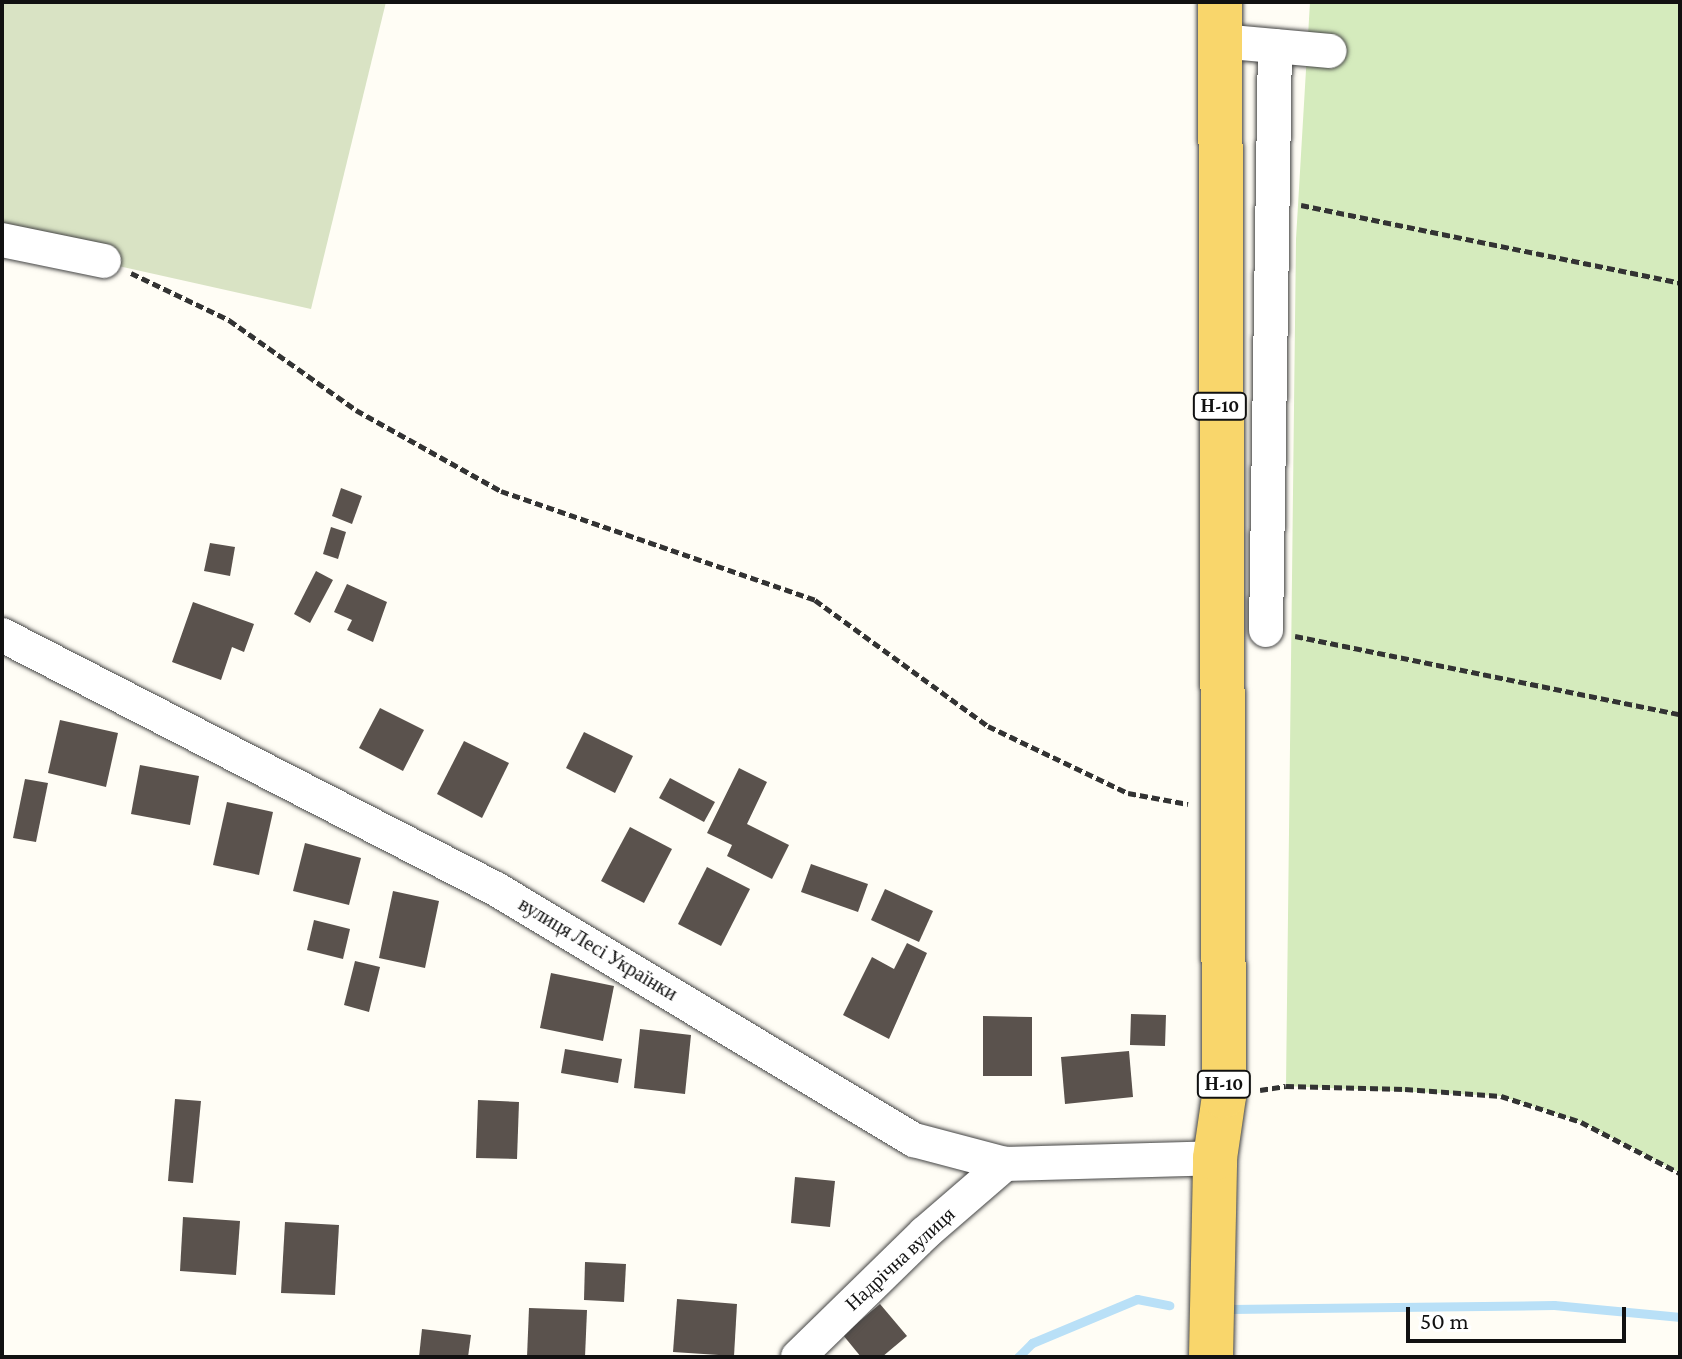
<!DOCTYPE html>
<meta charset="utf-8">
<style>
body{margin:0}
#map{position:relative;width:1682px;height:1359px;overflow:hidden;background:#fffdf5;font-family:"Crimson Pro",serif}
div>[style]{position:absolute}
[style*='--x']{left:calc(var(--x)*1px);top:calc(var(--y)*1px);width:calc(var(--w)*1px);rotate:calc(var(--a)*1deg)}
.green>*{inset:0;background:#d5ebbd}
.cemetery>*{inset:0;background:#d9e3c4}
.stream>*{height:9px;margin:-4.5px;padding:0 4.5px;transform-origin:4.5px;border-radius:4.5px;background:#b9e0f7}
.building>*{inset:0;background:#5a524d}
.path>*{height:5px;margin-top:-2.5px;transform-origin:0;background:repeating-linear-gradient(90deg,#333 0 8px,transparent 0 12px)}
.roads{filter:drop-shadow(0 0 2px #444) drop-shadow(0 0 2px #444)}
.minor>*{height:34px;margin:-17px;padding:0 17px;transform-origin:17px;border-radius:17px;background:#fff}
.major>*{height:44px;margin:-22px;padding:0 22px;transform-origin:22px;border-radius:22px;background:#f9d66b}
span{translate:-50% -50%;white-space:nowrap;text-align:center;line-height:1.15;-webkit-text-stroke:8px #fff;paint-order:stroke}
.shield-label span{padding:2px 6px;background:#fff;border:2px solid;border-radius:6px;-webkit-text-stroke-width:0}
.shield-label{font-size:18px;color:#111;font-weight:700}
.street-label{font-size:20px;color:#111}
.frame{position:absolute;inset:0;border:4px solid #111;pointer-events:none}
.scale{position:absolute;left:1406px;top:1307px;width:220px;height:36px;box-sizing:border-box;border:4px solid #111;border-top:0;padding-left:10px;font-size:24px;line-height:28px;white-space:nowrap;color:#111;-webkit-text-stroke:6px #fff;paint-order:stroke}
</style>
<div id="map">
<div class="green">
<div style="clip-path:polygon(1310px 2px,1680px 2px,1680px 1173px,1581px 1122px,1501px 1096px,1286px 1086px,1296px 239px)"></div>
</div>
<div class="cemetery">
<div style="clip-path:polygon(2px 2px,386px 2px,311px 309px,2px 240px)"></div>
</div>
<div class="stream">
<div style="--x:1231;--y:1309;--w:323;--a:-0.7"></div>
<div style="--x:1554;--y:1305;--w:127;--a:5.4"></div>
<div style="--x:1018;--y:1357;--w:20;--a:-45"></div>
<div style="--x:1032;--y:1343;--w:114;--a:-22.7"></div>
<div style="--x:1137;--y:1299;--w:33;--a:11"></div>
</div>
<div class="building">
<div style="clip-path:polygon(341px 488px,362px 496px,352px 524px,332px 516px)"></div>
<div style="clip-path:polygon(331px 527px,346px 532px,338px 559px,323px 554px)"></div>
<div style="clip-path:polygon(210px 543px,235px 547px,230px 576px,204px 571px)"></div>
<div style="clip-path:polygon(316px 571px,333px 580px,310px 623px,294px 614px)"></div>
<div style="clip-path:polygon(347px 584px,387px 602px,373px 642px,347px 630px,352px 620px,334px 612px)"></div>
<div style="clip-path:polygon(193px 602px,254px 624px,244px 652px,232px 647px,221px 680px,172px 662px)"></div>
<div style="clip-path:polygon(380px 708px,424px 730px,403px 771px,359px 748px)"></div>
<div style="clip-path:polygon(60px 720px,118px 733px,106px 787px,48px 773px)"></div>
<div style="clip-path:polygon(584px 732px,633px 756px,615px 793px,566px 768px)"></div>
<div style="clip-path:polygon(464px 741px,509px 763px,482px 818px,437px 794px)"></div>
<div style="clip-path:polygon(140px 765px,199px 776px,190px 825px,131px 814px)"></div>
<div style="clip-path:polygon(739px 768px,767px 782px,747px 824px,789px 845px,772px 879px,727px 856px,732px 845px,707px 833px)"></div>
<div style="clip-path:polygon(670px 778px,715px 802px,704px 822px,659px 798px)"></div>
<div style="clip-path:polygon(25px 779px,48px 783px,36px 842px,13px 838px)"></div>
<div style="clip-path:polygon(227px 802px,273px 812px,259px 875px,213px 865px)"></div>
<div style="clip-path:polygon(630px 827px,672px 849px,644px 903px,601px 881px)"></div>
<div style="clip-path:polygon(305px 843px,361px 858px,349px 905px,293px 891px)"></div>
<div style="clip-path:polygon(811px 864px,868px 884px,858px 912px,801px 892px)"></div>
<div style="clip-path:polygon(707px 867px,750px 889px,721px 946px,678px 924px)"></div>
<div style="clip-path:polygon(885px 889px,933px 911px,919px 942px,871px 920px)"></div>
<div style="clip-path:polygon(393px 891px,439px 901px,425px 968px,379px 958px)"></div>
<div style="clip-path:polygon(314px 920px,350px 929px,343px 959px,307px 950px)"></div>
<div style="clip-path:polygon(907px 943px,927px 953px,889px 1039px,843px 1015px,872px 957px,894px 969px)"></div>
<div style="clip-path:polygon(355px 961px,380px 967px,369px 1012px,344px 1005px)"></div>
<div style="clip-path:polygon(551px 973px,614px 986px,603px 1041px,540px 1028px)"></div>
<div style="clip-path:polygon(1131px 1014px,1166px 1015px,1165px 1046px,1130px 1045px)"></div>
<div style="clip-path:polygon(983px 1016px,1032px 1017px,1032px 1076px,983px 1076px)"></div>
<div style="clip-path:polygon(640px 1029px,691px 1035px,685px 1094px,634px 1088px)"></div>
<div style="clip-path:polygon(565px 1049px,622px 1059px,618px 1083px,561px 1073px)"></div>
<div style="clip-path:polygon(1129px 1051px,1133px 1097px,1065px 1104px,1061px 1057px)"></div>
<div style="clip-path:polygon(175px 1099px,201px 1101px,193px 1183px,168px 1181px)"></div>
<div style="clip-path:polygon(478px 1100px,519px 1102px,517px 1159px,476px 1158px)"></div>
<div style="clip-path:polygon(795px 1177px,835px 1181px,830px 1227px,791px 1223px)"></div>
<div style="clip-path:polygon(183px 1217px,240px 1221px,236px 1275px,180px 1271px)"></div>
<div style="clip-path:polygon(285px 1222px,339px 1225px,335px 1295px,281px 1293px)"></div>
<div style="clip-path:polygon(585px 1262px,626px 1264px,624px 1302px,584px 1300px)"></div>
<div style="clip-path:polygon(677px 1299px,737px 1304px,734px 1356px,673px 1352px)"></div>
<div style="clip-path:polygon(880px 1304px,907px 1336px,882px 1357px,861px 1357px,843px 1335px)"></div>
<div style="clip-path:polygon(529px 1308px,587px 1310px,585px 1357px,527px 1357px)"></div>
<div style="clip-path:polygon(422px 1329px,471px 1335px,468px 1357px,419px 1357px)"></div>
</div>
<div class="path">
<div style="--x:1301;--y:205;--w:387;--a:11.6"></div>
<div style="--x:131;--y:273;--w:109;--a:25.6"></div>
<div style="--x:229;--y:320;--w:156;--a:35.3"></div>
<div style="--x:356;--y:410;--w:166;--a:29.2"></div>
<div style="--x:501;--y:491;--w:332;--a:19.1"></div>
<div style="--x:815;--y:600;--w:214;--a:36.1"></div>
<div style="--x:988;--y:726;--w:155;--a:25.6"></div>
<div style="--x:1128;--y:793;--w:61;--a:10.4"></div>
<div style="--x:1295;--y:636;--w:393;--a:11.5"></div>
<div style="--x:1260;--y:1090;--w:26;--a:-9"></div>
<div style="--x:1286;--y:1086;--w:119;--a:1.4"></div>
<div style="--x:1405;--y:1089;--w:96;--a:4.2"></div>
<div style="--x:1501;--y:1096;--w:84;--a:18"></div>
<div style="--x:1581;--y:1122;--w:111;--a:27.3"></div>
</div>
<div class="roads">
<div class="minor">
<div style="--x:1220;--y:41;--w:110;--a:5.2"></div>
<div style="--x:2;--y:240;--w:104;--a:11.6"></div>
<div style="--x:1266;--y:630;--w:584;--a:-89.12"></div>
<div style="--x:2;--y:635;--w:555;--a:27.21"></div>
<div style="--x:496;--y:889;--w:488;--a:31"></div>
<div style="--x:914;--y:1140;--w:94;--a:14.8"></div>
<div style="--x:1005;--y:1164;--w:210;--a:-1.6"></div>
<div style="--x:798;--y:1357;--w:177;--a:-44.3"></div>
<div style="--x:925;--y:1233;--w:106;--a:-40.8"></div>
</div>
<div class="major">
<div style="--x:1211;--y:1357;--w:199;--a:-88.8"></div>
<div style="--x:1215;--y:1158;--w:63;--a:-81.7"></div>
<div style="--x:1224;--y:1096;--w:1094;--a:-90.21"></div>
</div>
</div>
<div class="shield-label">
<span style="left:1220px;top:406px">Н-10</span>
<span style="left:1224px;top:1084px">Н-10</span>
</div>
<div class="street-label">
<span style="left:598px;top:949px;rotate:31deg">вулиця Лесі Українки</span>
<span style="left:900px;top:1259px;rotate:-43deg">Надрічна вулиця</span>
</div>
<div class="frame"></div>
<div class="scale">50 m</div>
</div>
